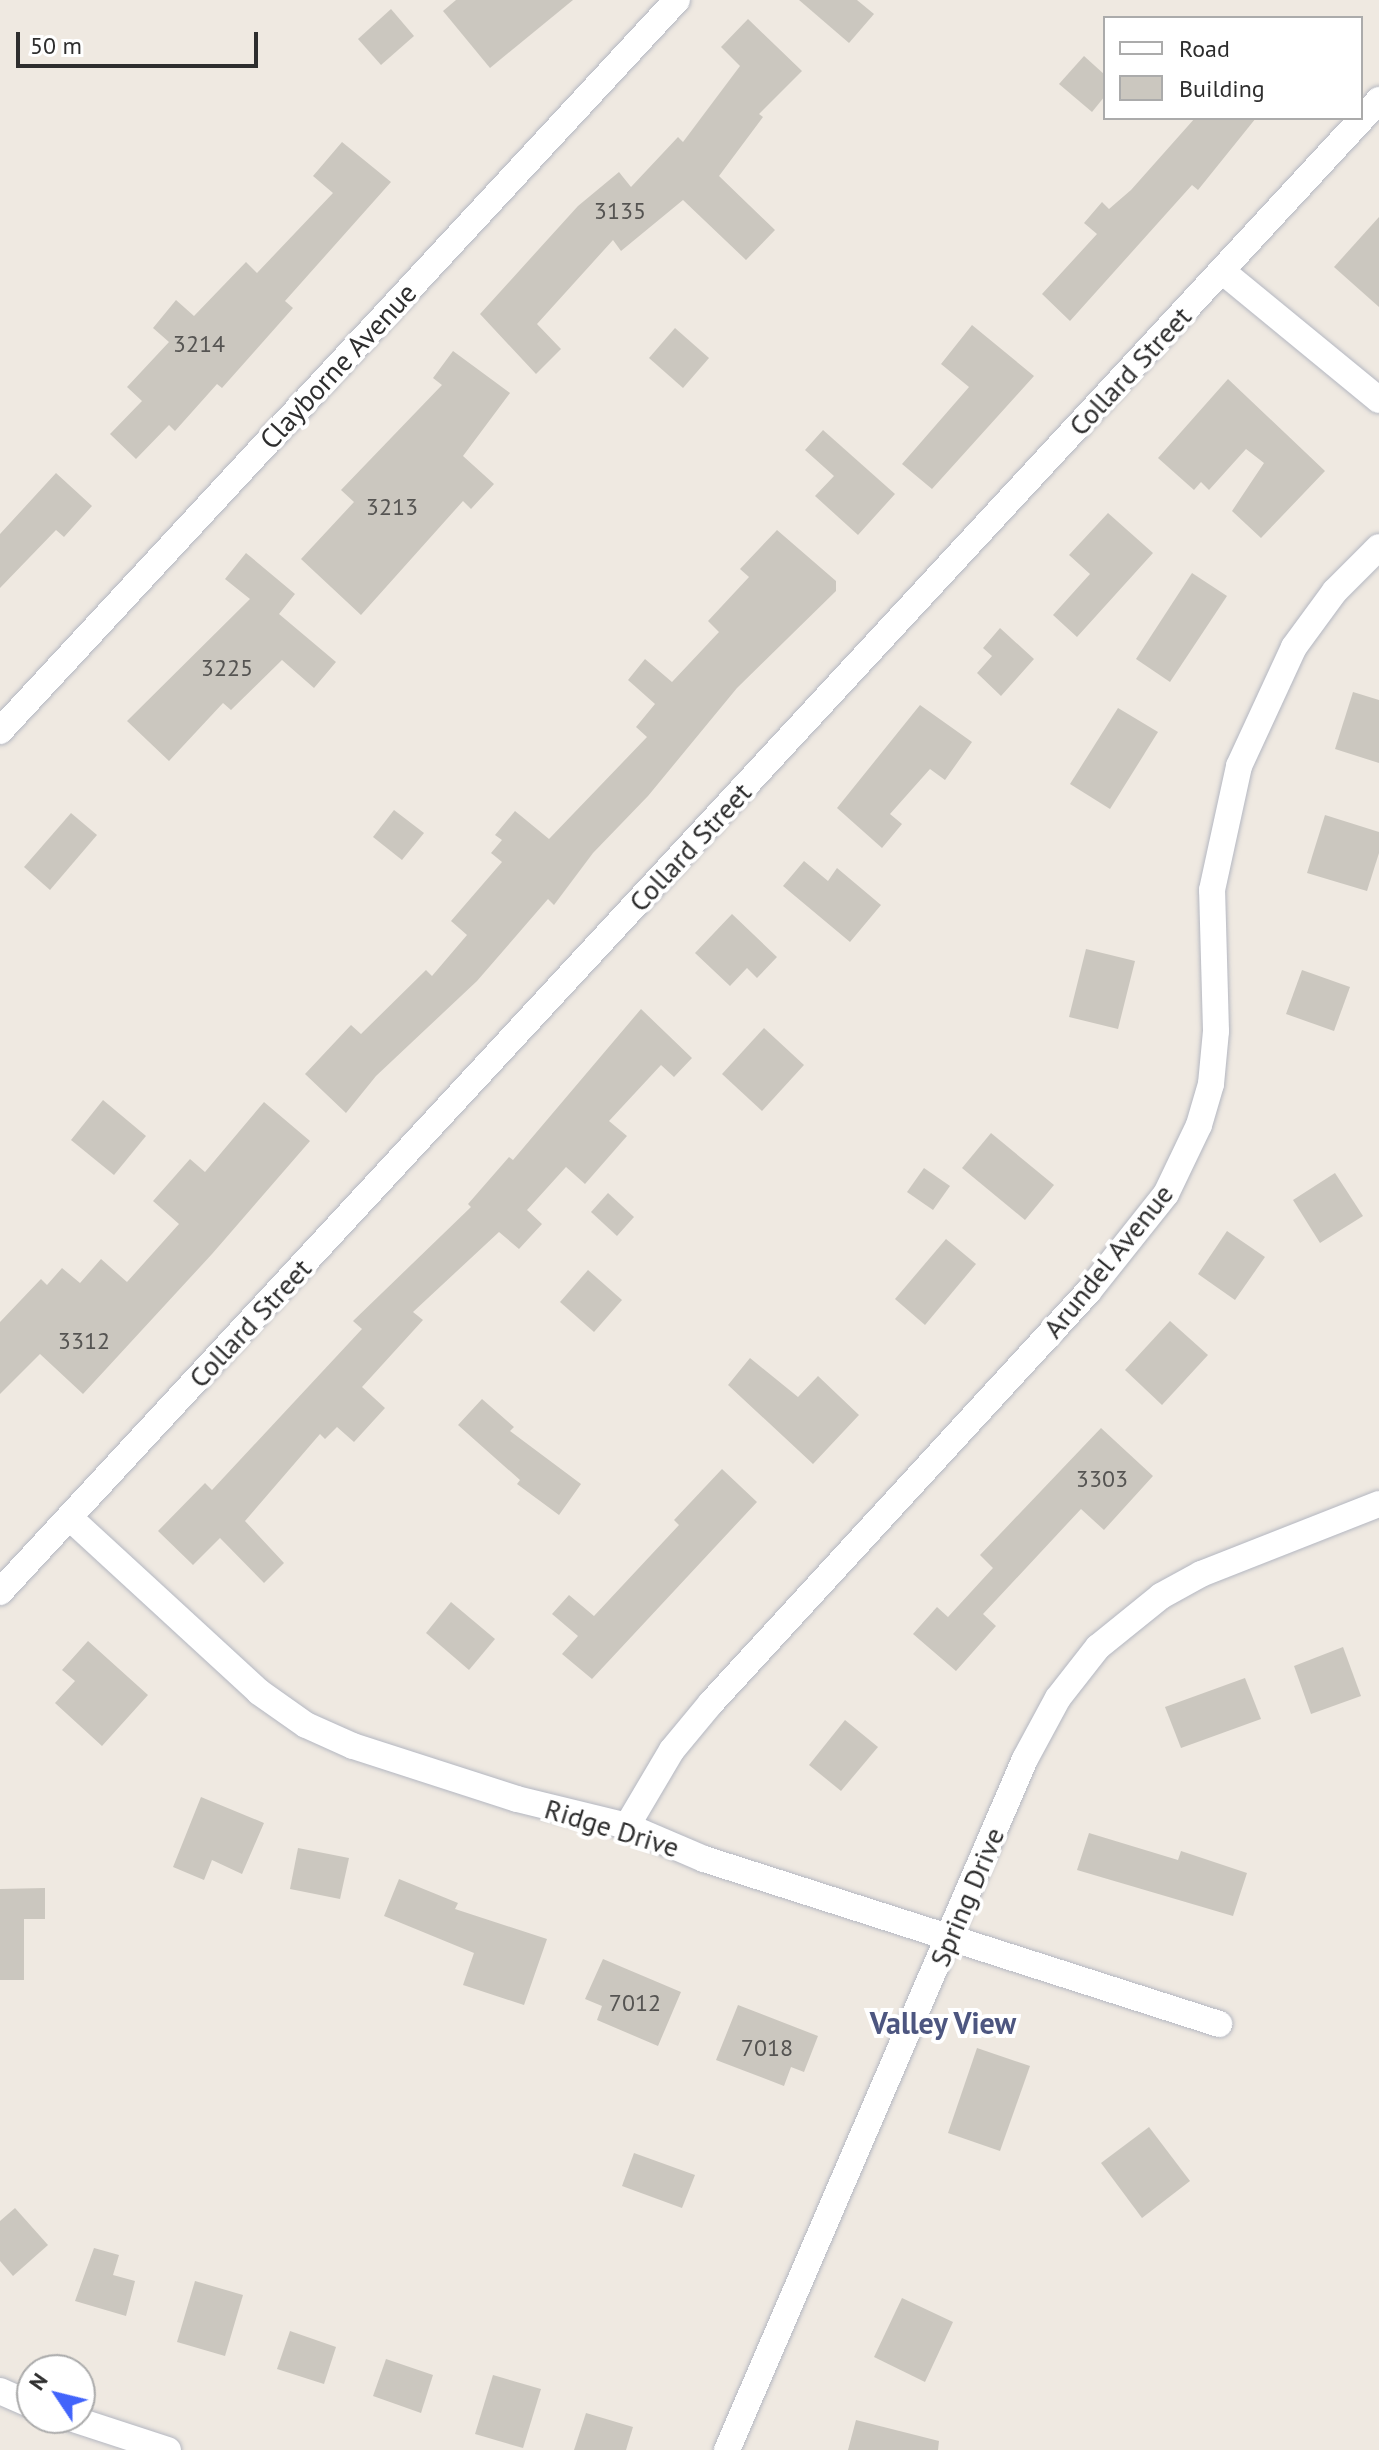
<!DOCTYPE html>
<style>
body{margin:0}
#map{position:relative;width:1379px;height:2450px;overflow:hidden;background:#efe9e1;font-family:"PT Sans",sans-serif}
div>[style]{position:absolute}
[style*='--x']{left:calc(var(--x)*1px);top:calc(var(--y)*1px);width:calc(var(--w)*1px);rotate:calc(var(--a)*1deg)}
.building>*{inset:0;background:#cbc7bf}
.roads{filter:drop-shadow(0 0 2px #b4b7c1) drop-shadow(0 0 2px #b4b7c1)}
.street>*{height:26px;margin:-13px;padding:0 13px;transform-origin:13px;border-radius:13px;background:#fff}
span{translate:-50% -50%;white-space:nowrap;text-align:center;line-height:1.15;-webkit-text-stroke:8px #fff;paint-order:stroke}
.number-label{font-size:24px;color:#555452}
.number-label span{-webkit-text-stroke-width:0}
.street-label{font-size:28px;color:#2e2e2e}
.neighbourhood-label{font-size:30px;color:#4d5680;font-weight:700}
.legend{position:absolute;left:1103px;top:16px;width:260px;height:104px;box-sizing:border-box;background:#fff;border:2px solid #ababab;margin:0;padding:10px 14px;list-style:none;font-size:24px;color:#2e2e2e}
.legend li{display:flex;align-items:center;gap:16px;height:40px}
.legend b{width:40px;border:2px solid #ababab}
.north{position:absolute;left:16px;top:2354px;width:80px;height:80px;box-sizing:border-box;background:#fff;border:2px solid #ababab;border-radius:50%;rotate:305deg;font-size:22px;font-weight:700;line-height:32px;text-align:center;color:#2e2e2e}
.north::after{content:'';display:block;margin:auto;width:28px;height:36px;background:#4264fb;clip-path:polygon(50% 0,100% 100%,50% 72%,0 100%)}
.scale{position:absolute;left:16px;top:32px;width:242px;height:36px;box-sizing:border-box;border:4px solid #2e2e2e;border-top:0;padding-left:10px;font-size:24px;line-height:28px;white-space:nowrap;color:#2e2e2e;-webkit-text-stroke:6px #fff;paint-order:stroke}
</style>
<div id="map">
<div class="building">
<div style="clip-path:polygon(456px 0,573px 0,490px 68px,443px 11px)"></div>
<div style="clip-path:polygon(799px 0,857px 0,874px 14px,849px 43px)"></div>
<div style="clip-path:polygon(391px 9px,414px 36px,381px 65px,358px 39px)"></div>
<div style="clip-path:polygon(748px 19px,802px 71px,759px 114px,763px 117px,719px 176px,775px 230px,746px 260px,683px 200px,621px 251px,613px 240px,537px 324px,561px 349px,536px 374px,480px 314px,578px 206px,619px 172px,631px 187px,678px 137px,683px 142px,740px 66px,721px 47px)"></div>
<div style="clip-path:polygon(1084px 56px,1105px 75px,1105px 96px,1092px 112px,1059px 84px)"></div>
<div style="clip-path:polygon(1195px 118px,1256px 118px,1198px 190px,1192px 185px,1070px 321px,1042px 294px,1097px 234px,1084px 223px,1102px 202px,1109px 209px,1131px 190px)"></div>
<div style="clip-path:polygon(342px 142px,391px 182px,285px 301px,293px 308px,222px 388px,217px 384px,175px 431px,169px 425px,136px 459px,110px 434px,142px 401px,127px 387px,169px 342px,153px 328px,176px 300px,194px 316px,246px 262px,257px 273px,333px 193px,313px 176px)"></div>
<div style="clip-path:polygon(1379px 217px,1379px 307px,1334px 267px)"></div>
<div style="clip-path:polygon(972px 325px,1034px 376px,932px 489px,902px 464px,969px 387px,941px 364px)"></div>
<div style="clip-path:polygon(675px 328px,709px 358px,683px 388px,649px 358px)"></div>
<div style="clip-path:polygon(453px 351px,510px 393px,463px 456px,494px 484px,471px 509px,463px 501px,361px 615px,301px 559px,354px 502px,341px 490px,442px 385px,433px 378px)"></div>
<div style="clip-path:polygon(1228px 379px,1325px 471px,1261px 538px,1232px 511px,1264px 463px,1246px 449px,1209px 490px,1201px 482px,1194px 490px,1158px 458px)"></div>
<div style="clip-path:polygon(823px 430px,895px 494px,858px 535px,815px 496px,834px 476px,805px 450px)"></div>
<div style="clip-path:polygon(56px 473px,92px 506px,64px 537px,56px 530px,0 588px,0 534px)"></div>
<div style="clip-path:polygon(1108px 513px,1153px 553px,1077px 637px,1053px 615px,1090px 574px,1069px 555px)"></div>
<div style="clip-path:polygon(777px 530px,836px 581px,836px 591px,737px 688px,648px 796px,593px 853px,554px 905px,548px 899px,477px 981px,376px 1076px,346px 1113px,305px 1074px,351px 1025px,361px 1034px,426px 970px,432px 976px,467px 935px,451px 921px,502px 862px,491px 853px,502px 840px,495px 835px,515px 811px,549px 839px,647px 737px,636px 727px,655px 704px,628px 680px,645px 659px,672px 682px,719px 632px,708px 621px,749px 577px,740px 569px)"></div>
<div style="clip-path:polygon(246px 553px,295px 594px,279px 614px,336px 662px,314px 688px,282px 660px,231px 710px,223px 703px,169px 761px,127px 721px,250px 599px,225px 579px)"></div>
<div style="clip-path:polygon(1192px 573px,1227px 596px,1170px 682px,1136px 659px)"></div>
<div style="clip-path:polygon(1000px 628px,1034px 659px,1001px 696px,977px 673px,992px 656px,983px 648px)"></div>
<div style="clip-path:polygon(1353px 692px,1379px 700px,1379px 763px,1335px 749px)"></div>
<div style="clip-path:polygon(920px 705px,972px 742px,945px 780px,930px 769px,890px 814px,902px 824px,882px 848px,837px 808px)"></div>
<div style="clip-path:polygon(1118px 708px,1158px 732px,1110px 809px,1070px 784px)"></div>
<div style="clip-path:polygon(394px 810px,424px 833px,402px 860px,373px 837px)"></div>
<div style="clip-path:polygon(71px 813px,97px 835px,50px 890px,24px 867px)"></div>
<div style="clip-path:polygon(1325px 815px,1379px 832px,1379px 853px,1367px 891px,1307px 873px)"></div>
<div style="clip-path:polygon(804px 861px,828px 881px,837px 868px,881px 905px,850px 942px,783px 886px)"></div>
<div style="clip-path:polygon(732px 914px,777px 957px,757px 978px,747px 968px,730px 986px,695px 953px)"></div>
<div style="clip-path:polygon(1086px 949px,1135px 961px,1118px 1029px,1069px 1017px)"></div>
<div style="clip-path:polygon(1302px 970px,1350px 987px,1334px 1031px,1286px 1014px)"></div>
<div style="clip-path:polygon(641px 1009px,692px 1058px,674px 1077px,661px 1065px,609px 1121px,627px 1136px,585px 1184px,566px 1167px,527px 1210px,542px 1224px,519px 1249px,499px 1232px,413px 1312px,423px 1320px,362px 1387px,385px 1408px,354px 1442px,337px 1427px,325px 1439px,320px 1434px,245px 1521px,284px 1563px,264px 1583px,220px 1538px,193px 1565px,158px 1531px,205px 1483px,212px 1490px,362px 1329px,353px 1321px,471px 1207px,468px 1204px,509px 1157px,513px 1160px)"></div>
<div style="clip-path:polygon(764px 1028px,804px 1065px,762px 1111px,722px 1074px)"></div>
<div style="clip-path:polygon(103px 1100px,146px 1136px,114px 1175px,71px 1140px)"></div>
<div style="clip-path:polygon(264px 1102px,310px 1141px,212px 1254px,83px 1394px,40px 1354px,0 1394px,0 1322px,41px 1279px,47px 1285px,62px 1268px,80px 1283px,101px 1259px,127px 1282px,179px 1224px,153px 1201px,190px 1159px,205px 1172px)"></div>
<div style="clip-path:polygon(991px 1133px,1054px 1185px,1025px 1220px,962px 1168px)"></div>
<div style="clip-path:polygon(924px 1168px,950px 1186px,933px 1210px,907px 1192px)"></div>
<div style="clip-path:polygon(1335px 1173px,1363px 1216px,1320px 1243px,1293px 1200px)"></div>
<div style="clip-path:polygon(608px 1193px,634px 1217px,617px 1236px,591px 1212px)"></div>
<div style="clip-path:polygon(1227px 1231px,1265px 1257px,1235px 1300px,1198px 1274px)"></div>
<div style="clip-path:polygon(946px 1239px,976px 1264px,925px 1325px,895px 1299px)"></div>
<div style="clip-path:polygon(588px 1270px,622px 1300px,594px 1332px,560px 1302px)"></div>
<div style="clip-path:polygon(1170px 1321px,1208px 1355px,1162px 1405px,1125px 1370px)"></div>
<div style="clip-path:polygon(750px 1358px,798px 1397px,818px 1376px,859px 1415px,813px 1464px,728px 1385px)"></div>
<div style="clip-path:polygon(482px 1399px,514px 1427px,510px 1431px,581px 1484px,559px 1515px,517px 1484px,520px 1480px,458px 1425px)"></div>
<div style="clip-path:polygon(1101px 1428px,1153px 1476px,1104px 1530px,1081px 1509px,983px 1614px,996px 1626px,956px 1671px,913px 1634px,937px 1607px,948px 1617px,993px 1568px,980px 1555px)"></div>
<div style="clip-path:polygon(722px 1469px,757px 1502px,592px 1679px,562px 1654px,578px 1636px,552px 1614px,569px 1595px,594px 1616px,679px 1525px,674px 1520px)"></div>
<div style="clip-path:polygon(451px 1602px,495px 1639px,469px 1670px,426px 1633px)"></div>
<div style="clip-path:polygon(88px 1641px,148px 1695px,102px 1746px,55px 1703px,75px 1681px,62px 1670px)"></div>
<div style="clip-path:polygon(1343px 1647px,1361px 1696px,1311px 1714px,1294px 1666px)"></div>
<div style="clip-path:polygon(1245px 1678px,1261px 1719px,1181px 1748px,1165px 1707px)"></div>
<div style="clip-path:polygon(845px 1720px,878px 1747px,841px 1791px,809px 1765px)"></div>
<div style="clip-path:polygon(201px 1797px,264px 1823px,242px 1874px,212px 1860px,204px 1880px,173px 1867px)"></div>
<div style="clip-path:polygon(1089px 1833px,1178px 1860px,1181px 1851px,1247px 1873px,1233px 1916px,1077px 1870px)"></div>
<div style="clip-path:polygon(298px 1848px,349px 1858px,340px 1899px,290px 1889px)"></div>
<div style="clip-path:polygon(399px 1879px,458px 1903px,455px 1909px,547px 1939px,524px 2005px,463px 1985px,474px 1953px,384px 1916px)"></div>
<div style="clip-path:polygon(45px 1888px,45px 1919px,24px 1919px,24px 1980px,0 1980px,0 1889px)"></div>
<div style="clip-path:polygon(603px 1959px,681px 1992px,658px 2046px,597px 2020px,602px 2006px,585px 1999px)"></div>
<div style="clip-path:polygon(738px 2005px,818px 2036px,804px 2072px,791px 2067px,784px 2086px,716px 2060px)"></div>
<div style="clip-path:polygon(977px 2048px,1030px 2066px,1000px 2151px,948px 2133px)"></div>
<div style="clip-path:polygon(1149px 2127px,1190px 2181px,1142px 2218px,1101px 2163px)"></div>
<div style="clip-path:polygon(634px 2153px,695px 2175px,682px 2208px,622px 2186px)"></div>
<div style="clip-path:polygon(15px 2208px,48px 2245px,13px 2276px,0 2261px,0 2221px)"></div>
<div style="clip-path:polygon(94px 2248px,119px 2255px,113px 2275px,135px 2281px,126px 2316px,75px 2301px)"></div>
<div style="clip-path:polygon(195px 2281px,243px 2295px,225px 2356px,177px 2342px)"></div>
<div style="clip-path:polygon(902px 2298px,953px 2322px,925px 2382px,874px 2357px)"></div>
<div style="clip-path:polygon(290px 2331px,336px 2347px,324px 2384px,277px 2369px)"></div>
<div style="clip-path:polygon(386px 2359px,433px 2375px,421px 2413px,373px 2396px)"></div>
<div style="clip-path:polygon(493px 2375px,541px 2389px,523px 2448px,475px 2434px)"></div>
<div style="clip-path:polygon(586px 2413px,633px 2427px,626px 2450px,574px 2450px)"></div>
<div style="clip-path:polygon(856px 2420px,939px 2441px,938px 2450px,848px 2450px)"></div>
</div>
<div class="roads">
<div class="street">
<div style="--x:1222;--y:271;--w:203;--a:39.4"></div>
<div style="--x:0;--y:731;--w:996;--a:-47.2"></div>
<div style="--x:70;--y:1518;--w:257;--a:42.6"></div>
<div style="--x:259;--y:1692;--w:57;--a:35.1"></div>
<div style="--x:306;--y:1725;--w:51;--a:24.1"></div>
<div style="--x:353;--y:1746;--w:172;--a:17.9"></div>
<div style="--x:517;--y:1799;--w:113;--a:13.8"></div>
<div style="--x:627;--y:1826;--w:84;--a:23.2"></div>
<div style="--x:704;--y:1859;--w:541;--a:17.76"></div>
<div style="--x:0;--y:1592;--w:2032;--a:-47.25"></div>
<div style="--x:627;--y:1826;--w:88;--a:-59.4"></div>
<div style="--x:672;--y:1750;--w:61;--a:-50.3"></div>
<div style="--x:711;--y:1703;--w:558;--a:-47.47"></div>
<div style="--x:1088;--y:1292;--w:125;--a:-51.5"></div>
<div style="--x:1166;--y:1194;--w:76;--a:-64.4"></div>
<div style="--x:1199;--y:1125;--w:43;--a:-73.7"></div>
<div style="--x:1211;--y:1084;--w:53;--a:-84.6"></div>
<div style="--x:1216;--y:1031;--w:141;--a:-91.6"></div>
<div style="--x:1212;--y:890;--w:127;--a:-77.7"></div>
<div style="--x:1239;--y:766;--w:131;--a:-65.2"></div>
<div style="--x:1294;--y:647;--w:69;--a:-53.8"></div>
<div style="--x:1335;--y:591;--w:62;--a:-45"></div>
<div style="--x:0;--y:2391;--w:35;--a:24"></div>
<div style="--x:70;--y:2418;--w:103;--a:18.1"></div>
<div style="--x:727;--y:2450;--w:753;--a:-66.67"></div>
<div style="--x:1025;--y:1759;--w:69;--a:-61.6"></div>
<div style="--x:1058;--y:1698;--w:65;--a:-51.9"></div>
<div style="--x:1098;--y:1647;--w:81;--a:-39"></div>
<div style="--x:1161;--y:1596;--w:46;--a:-28.8"></div>
<div style="--x:1201;--y:1574;--w:191;--a:-21.5"></div>
</div>
</div>
<div class="number-label">
<span style="left:620px;top:211px">3135</span>
<span style="left:199px;top:344px">3214</span>
<span style="left:392px;top:507px">3213</span>
<span style="left:227px;top:668px">3225</span>
<span style="left:84px;top:1341px">3312</span>
<span style="left:1102px;top:1479px">3303</span>
<span style="left:635px;top:2003px">7012</span>
<span style="left:767px;top:2048px">7018</span>
</div>
<div class="street-label">
<span style="left:338px;top:366px;rotate:-47deg">Clayborne Avenue</span>
<span style="left:1130px;top:371px;rotate:-47deg">Collard Street</span>
<span style="left:690px;top:847px;rotate:-47deg">Collard Street</span>
<span style="left:1108px;top:1261px;rotate:-51deg">Arundel Avenue</span>
<span style="left:250px;top:1323px;rotate:-47deg">Collard Street</span>
<span style="left:612px;top:1828px;rotate:17deg">Ridge Drive</span>
<span style="left:967px;top:1897px;rotate:-67deg">Spring Drive</span>
</div>
<div class="neighbourhood-label">
<span style="left:943px;top:2023px">Valley View</span>
</div>
<ul class="legend">
<li><b style="height:10px;background:#fff"></b>Road</li>
<li><b style="height:22px;background:#cbc7bf"></b>Building</li>
</ul>
<div class="north">N</div>
<div class="scale">50 m</div>
</div>
